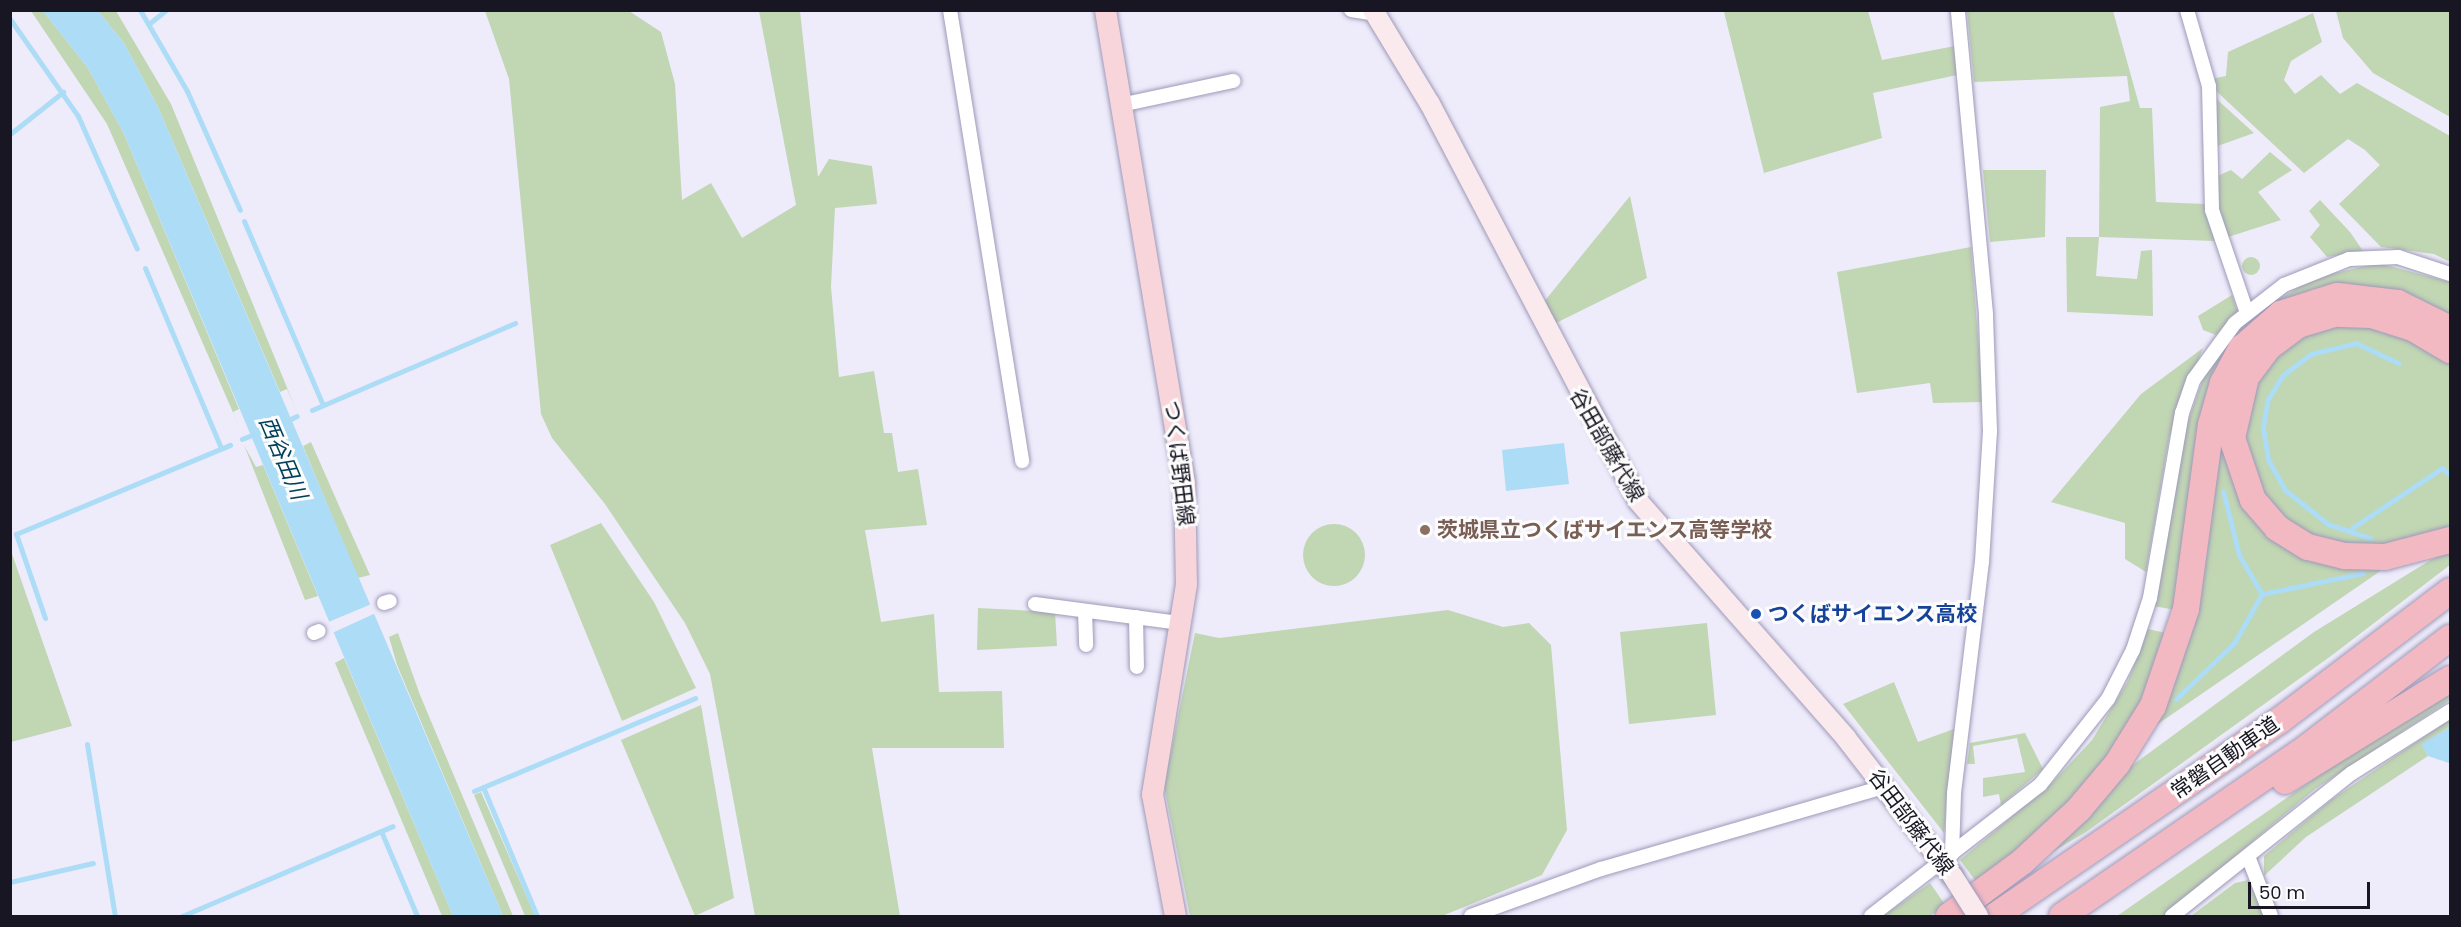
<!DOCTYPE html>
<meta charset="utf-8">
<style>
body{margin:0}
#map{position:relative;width:2461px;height:927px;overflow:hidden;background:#eeecfb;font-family:Poppins,"Noto Sans JP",sans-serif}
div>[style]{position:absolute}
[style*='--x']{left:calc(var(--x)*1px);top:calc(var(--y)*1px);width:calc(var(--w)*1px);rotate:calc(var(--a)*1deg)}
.green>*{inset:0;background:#c1d6b3}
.round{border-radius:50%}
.water>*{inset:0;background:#acdcf6}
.pier>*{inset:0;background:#eeecfb}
.stream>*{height:5px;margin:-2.5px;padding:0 2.5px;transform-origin:2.5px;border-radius:2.5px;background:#acdcf6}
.roads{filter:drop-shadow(0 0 2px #9e99b9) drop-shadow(0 0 2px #9e99b9)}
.street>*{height:14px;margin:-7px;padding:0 7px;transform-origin:7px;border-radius:7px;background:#fff}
.secondary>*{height:20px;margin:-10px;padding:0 10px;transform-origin:10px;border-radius:10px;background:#fbeaed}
.primary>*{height:21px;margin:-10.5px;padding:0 10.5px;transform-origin:10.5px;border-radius:10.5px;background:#f8d5da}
.highway>*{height:26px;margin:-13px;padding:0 13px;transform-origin:13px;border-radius:13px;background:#f3b9c2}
.bridges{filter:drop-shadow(0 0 2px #9e99b9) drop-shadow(0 0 2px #9e99b9)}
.secondary-bridge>*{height:20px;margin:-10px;padding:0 10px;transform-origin:10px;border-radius:10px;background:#fbeaed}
.dots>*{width:16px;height:16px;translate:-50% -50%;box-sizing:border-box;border:3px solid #fcfcfc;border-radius:50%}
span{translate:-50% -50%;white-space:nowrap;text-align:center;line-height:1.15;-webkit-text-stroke:6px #fcfcfc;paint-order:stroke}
.street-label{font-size:21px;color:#181622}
.education-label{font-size:21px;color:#785e54;font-weight:700}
.left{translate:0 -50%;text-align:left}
.transit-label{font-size:21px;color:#164399;font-weight:700}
.water-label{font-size:22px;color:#00405a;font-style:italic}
.frame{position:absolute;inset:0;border:12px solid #181622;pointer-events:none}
.scale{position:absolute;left:2248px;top:882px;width:122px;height:27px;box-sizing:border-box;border:3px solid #181622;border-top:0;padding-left:8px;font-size:18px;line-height:21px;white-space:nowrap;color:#181622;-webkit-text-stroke:4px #fcfcfc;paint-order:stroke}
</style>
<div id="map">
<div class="green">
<div style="clip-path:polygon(31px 11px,43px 11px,88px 68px,124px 134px,239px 409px,233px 412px,242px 433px,107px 124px)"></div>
<div style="clip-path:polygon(98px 11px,116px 11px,171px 104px,297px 412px,287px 389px,280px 392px,158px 107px,124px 43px)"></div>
<div style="clip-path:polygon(485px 11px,629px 11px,661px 32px,675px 84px,682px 200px,711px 183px,742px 238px,796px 205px,759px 11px,800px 11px,818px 177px,829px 159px,872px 166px,877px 204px,835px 208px,831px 287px,839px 377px,874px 371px,884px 433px,892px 433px,898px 472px,918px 469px,927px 525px,865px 530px,881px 622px,934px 614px,939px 692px,1002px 691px,1004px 748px,872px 748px,900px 916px,755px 916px,710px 674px,685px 623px,605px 504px,552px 438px,541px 414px,509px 79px)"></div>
<div style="clip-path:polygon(1868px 11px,1882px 60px,1955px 46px,1957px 75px,1873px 93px,1882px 138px,1764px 173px,1724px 12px)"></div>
<div style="clip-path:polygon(1967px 11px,2113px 11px,2140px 108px,2152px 108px,2156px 202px,2206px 204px,2215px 241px,2099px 237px,2096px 276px,2137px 279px,2141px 251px,2152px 250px,2153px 316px,2067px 312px,2066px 237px,2099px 237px,2100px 107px,2130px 101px,2127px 76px,1974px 82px)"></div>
<div style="clip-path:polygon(2336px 11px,2450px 11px,2450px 117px,2373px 73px,2343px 38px)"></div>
<div style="clip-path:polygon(2313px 13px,2322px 42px,2291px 61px,2284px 80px,2295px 94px,2321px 75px,2340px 94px,2357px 83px,2450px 136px,2450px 262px,2434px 254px,2381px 247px,2339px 204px,2380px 165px,2365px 150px,2348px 139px,2304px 173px,2213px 88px,2211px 79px,2226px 76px,2228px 52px)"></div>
<div style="clip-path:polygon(2211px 94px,2254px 133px,2212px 148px)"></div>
<div style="clip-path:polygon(2270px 152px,2292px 170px,2258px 192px,2281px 220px,2225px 238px,2213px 178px,2231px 170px,2242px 179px)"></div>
<div style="clip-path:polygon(1983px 170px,2046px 170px,2045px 237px,1990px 242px)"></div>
<div style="clip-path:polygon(1630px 196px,1647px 278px,1554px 324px,1543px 303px)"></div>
<div style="clip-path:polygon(2320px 200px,2350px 232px,2363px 251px,2327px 257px,2310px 237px,2320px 225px,2309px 211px)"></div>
<div style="clip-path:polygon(1971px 247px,1983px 402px,1933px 403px,1930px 383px,1857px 393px,1837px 272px)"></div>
<div class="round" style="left:2242px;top:257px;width:18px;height:18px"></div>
<div style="clip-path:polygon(2378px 263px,2450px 282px,2450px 316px,2404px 294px,2345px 283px,2313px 289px,2258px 315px,2245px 329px,2176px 610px,2153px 606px,2186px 427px,2211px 357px,2236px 331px,2259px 314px,2310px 279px)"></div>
<div style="clip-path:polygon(2232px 295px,2238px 313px,2216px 335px,2203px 330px,2198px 316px)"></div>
<div style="clip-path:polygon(2344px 324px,2377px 326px,2425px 343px,2450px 361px,2450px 526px,2395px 546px,2358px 546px,2302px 532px,2265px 498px,2243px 433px,2256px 384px,2273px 358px,2299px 337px)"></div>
<div style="clip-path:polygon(2203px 348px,2169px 438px,2146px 572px,2125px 559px,2125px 523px,2051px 502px,2141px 394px)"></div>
<div style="clip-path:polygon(2218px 431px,2232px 480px,2267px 529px,2392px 563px,2155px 726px,2188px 643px)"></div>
<div style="clip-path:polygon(311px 442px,340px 508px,370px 575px,358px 578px,303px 446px)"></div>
<div style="clip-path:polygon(244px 445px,256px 467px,263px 465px,318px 596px,305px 600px)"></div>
<div style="clip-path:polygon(601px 523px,654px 602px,696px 688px,622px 721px,550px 545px)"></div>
<div class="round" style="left:1303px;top:524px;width:62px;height:62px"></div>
<div style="clip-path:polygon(2450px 548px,2450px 565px,2331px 656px,2086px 832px,2027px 867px,2119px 775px,2314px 632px)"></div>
<div style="clip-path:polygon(11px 551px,72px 726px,11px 742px,10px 742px)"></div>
<div style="clip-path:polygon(978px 608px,1055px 612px,1057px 646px,977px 650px)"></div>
<div style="clip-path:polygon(1448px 610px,1503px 627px,1529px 623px,1551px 645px,1567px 830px,1542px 875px,1442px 916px,1190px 916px,1164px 786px,1195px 633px,1219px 638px)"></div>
<div style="clip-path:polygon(1707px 623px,1716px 715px,1629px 724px,1620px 632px)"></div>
<div style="clip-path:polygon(2148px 629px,2170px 634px,2127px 736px,2050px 828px,1978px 884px,1960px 860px,2051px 784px,2092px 740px,2128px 681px)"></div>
<div style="clip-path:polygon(398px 633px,420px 695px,513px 916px,503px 916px,397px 665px,389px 637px)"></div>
<div style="clip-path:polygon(344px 658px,453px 916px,442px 916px,335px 663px)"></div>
<div style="clip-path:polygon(1894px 682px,1918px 742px,1954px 729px,1944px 833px,1843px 704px)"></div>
<div style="clip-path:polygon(2450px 692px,2450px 700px,2315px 789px,2164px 916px,2117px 916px,2384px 730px)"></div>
<div style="clip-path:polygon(701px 705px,734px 898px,695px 916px,621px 740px)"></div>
<div style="clip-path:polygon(2450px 719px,2450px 727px,2422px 744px,2428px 756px,2306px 837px,2264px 876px,2264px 856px,2331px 800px)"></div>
<div style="clip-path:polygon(2025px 733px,2043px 769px,2001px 805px,1999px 794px,1983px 797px,1983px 778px,2025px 772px,2017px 738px,1973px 746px,1975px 764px,1967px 764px,1970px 743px)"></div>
<div style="clip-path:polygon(481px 792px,535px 916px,525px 916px,474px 795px)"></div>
<div style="clip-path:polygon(2249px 880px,2264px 916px,2191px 916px,2235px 883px)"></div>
<div style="clip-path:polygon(1930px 883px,1946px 906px,1930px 916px,1883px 916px)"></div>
</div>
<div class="water">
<div style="clip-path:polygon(43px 11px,98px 11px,124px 43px,158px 107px,503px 916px,453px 916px,124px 134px,88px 68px)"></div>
<div style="clip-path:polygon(1564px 443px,1569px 484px,1506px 491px,1502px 450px)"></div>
<div style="clip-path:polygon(2450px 727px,2449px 763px,2428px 756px,2421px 744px)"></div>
</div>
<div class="pier">
<div style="clip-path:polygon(374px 603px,378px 612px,330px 634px,326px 623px)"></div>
</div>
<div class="stream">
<div style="--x:140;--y:10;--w:94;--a:59.9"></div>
<div style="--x:187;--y:91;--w:130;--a:66"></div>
<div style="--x:10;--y:19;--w:118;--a:55"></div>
<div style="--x:78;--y:116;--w:145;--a:66.1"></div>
<div style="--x:150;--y:23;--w:21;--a:-39"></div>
<div style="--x:10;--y:134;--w:68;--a:-38.4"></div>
<div style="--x:244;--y:221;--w:200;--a:66.8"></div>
<div style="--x:145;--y:268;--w:195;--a:67.1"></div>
<div style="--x:312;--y:410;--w:221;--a:-23.2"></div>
<div style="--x:285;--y:422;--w:13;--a:-27"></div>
<div style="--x:242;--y:439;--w:16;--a:-22"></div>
<div style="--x:2223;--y:491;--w:66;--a:76"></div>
<div style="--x:2239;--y:555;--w:45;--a:59.5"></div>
<div style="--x:2352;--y:528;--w:108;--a:-33.7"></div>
<div style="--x:2442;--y:468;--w:11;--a:41"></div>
<div style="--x:2370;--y:538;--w:44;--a:-161.6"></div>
<div style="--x:2328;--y:524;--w:55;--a:-141.7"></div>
<div style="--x:2285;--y:490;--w:35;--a:-119"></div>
<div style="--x:2268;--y:459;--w:33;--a:-99"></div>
<div style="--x:2263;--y:426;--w:27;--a:-80"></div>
<div style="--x:2268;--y:399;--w:28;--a:-58"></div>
<div style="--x:2283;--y:375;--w:35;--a:-37"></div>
<div style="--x:2311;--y:354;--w:46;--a:-13.7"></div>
<div style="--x:2356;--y:343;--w:47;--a:25.5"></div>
<div style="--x:2262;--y:594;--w:103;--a:-11.7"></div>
<div style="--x:45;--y:618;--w:89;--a:-109"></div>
<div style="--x:16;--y:534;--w:232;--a:-22.6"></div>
<div style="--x:2176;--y:699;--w:81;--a:-44"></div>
<div style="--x:2234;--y:643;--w:56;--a:-60.3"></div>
<div style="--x:87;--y:744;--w:174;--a:80.8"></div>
<div style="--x:483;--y:787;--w:140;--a:67.3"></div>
<div style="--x:474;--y:791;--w:240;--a:-22.8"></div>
<div style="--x:381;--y:831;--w:92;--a:67"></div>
<div style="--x:10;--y:882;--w:85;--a:-12.9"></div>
<div style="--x:182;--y:916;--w:229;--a:-23.1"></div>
</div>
<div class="roads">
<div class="street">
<div style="--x:950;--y:10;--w:457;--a:80.9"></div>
<div style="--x:1351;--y:10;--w:25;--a:9"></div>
<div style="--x:2187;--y:10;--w:79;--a:73.9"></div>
<div style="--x:2209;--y:86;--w:124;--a:88.6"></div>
<div style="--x:2212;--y:210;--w:109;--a:71.2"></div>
<div style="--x:1121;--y:105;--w:115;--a:-12.1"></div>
<div style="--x:384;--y:603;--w:6;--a:-18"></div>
<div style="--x:1035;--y:604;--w:145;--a:7.5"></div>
<div style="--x:1085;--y:611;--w:34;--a:88"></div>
<div style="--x:1136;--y:617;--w:50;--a:88.9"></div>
<div style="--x:314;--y:633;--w:5;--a:-22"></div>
<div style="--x:1952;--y:854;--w:61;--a:-88.1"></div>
<div style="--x:1954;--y:793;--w:233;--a:-83.1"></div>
<div style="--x:1982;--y:562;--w:131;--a:-86.5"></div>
<div style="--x:1990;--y:431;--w:117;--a:-92"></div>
<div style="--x:1986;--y:314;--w:305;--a:-95.3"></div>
<div style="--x:2249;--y:859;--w:61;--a:68.9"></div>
<div style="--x:1471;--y:916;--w:138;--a:-19.9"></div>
<div style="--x:1601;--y:869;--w:297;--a:-16.2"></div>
<div style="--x:1871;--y:916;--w:214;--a:-37.8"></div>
<div style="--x:2040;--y:785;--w:110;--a:-51.7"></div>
<div style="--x:2108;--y:699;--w:55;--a:-63"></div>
<div style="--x:2133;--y:650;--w:55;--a:-71.9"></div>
<div style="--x:2150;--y:598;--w:188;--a:-80.2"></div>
<div style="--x:2182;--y:413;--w:36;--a:-71"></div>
<div style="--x:2194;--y:379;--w:69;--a:-53.8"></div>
<div style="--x:2235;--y:323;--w:62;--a:-37.8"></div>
<div style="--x:2284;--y:285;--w:70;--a:-21.8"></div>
<div style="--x:2349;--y:259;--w:49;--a:-2.3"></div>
<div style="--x:2398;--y:257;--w:55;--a:18.1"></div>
<div style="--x:2172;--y:916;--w:230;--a:-38.5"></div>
<div style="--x:2352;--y:773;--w:116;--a:-32.3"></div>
</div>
<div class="secondary">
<div style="--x:1373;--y:10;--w:110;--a:58.8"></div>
<div style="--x:1430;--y:104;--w:448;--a:62.3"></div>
<div style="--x:1638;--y:501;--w:315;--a:48.7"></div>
<div style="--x:1846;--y:738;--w:173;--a:52.3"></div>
</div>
<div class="primary">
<div style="--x:1105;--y:10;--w:478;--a:80.5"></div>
<div style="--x:1184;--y:481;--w:103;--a:88.9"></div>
<div style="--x:1186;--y:584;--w:213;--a:99.2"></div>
<div style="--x:1152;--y:794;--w:124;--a:79.3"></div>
</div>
<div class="highway">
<div style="--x:2450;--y:350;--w:43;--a:-149.3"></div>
<div style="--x:2413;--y:328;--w:43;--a:-162.4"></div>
<div style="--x:2372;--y:315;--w:38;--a:-178"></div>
<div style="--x:2334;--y:314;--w:38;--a:163"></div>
<div style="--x:2298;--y:325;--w:38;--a:143"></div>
<div style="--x:2268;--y:348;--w:36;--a:127"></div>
<div style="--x:2246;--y:377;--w:63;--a:102.9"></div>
<div style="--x:2232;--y:438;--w:65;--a:71.3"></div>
<div style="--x:2253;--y:500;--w:37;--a:49"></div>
<div style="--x:2277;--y:528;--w:36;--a:32"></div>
<div style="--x:2308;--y:547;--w:38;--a:14"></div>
<div style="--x:2345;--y:556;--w:40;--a:1.4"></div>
<div style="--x:2385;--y:557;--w:67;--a:-14.7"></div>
<div style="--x:2285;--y:781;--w:194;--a:-31.7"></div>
<div style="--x:1949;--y:916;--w:91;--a:-36.5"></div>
<div style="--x:2022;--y:862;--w:78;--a:-42.9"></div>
<div style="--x:2079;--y:809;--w:59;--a:-49.8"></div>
<div style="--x:2117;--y:764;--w:68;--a:-58.2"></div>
<div style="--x:2153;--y:706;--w:102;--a:-71.2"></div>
<div style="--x:2186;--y:609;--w:186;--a:-82.3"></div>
<div style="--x:2211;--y:425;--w:44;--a:-74.1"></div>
<div style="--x:2223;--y:383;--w:40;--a:-62"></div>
<div style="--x:2242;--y:348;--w:52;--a:-41.1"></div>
<div style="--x:2281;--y:314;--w:59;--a:-17.8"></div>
<div style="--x:2337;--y:296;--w:61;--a:6.5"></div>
<div style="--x:2398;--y:303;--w:58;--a:26.6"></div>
<div style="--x:1995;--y:916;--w:345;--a:-34.5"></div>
<div style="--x:2279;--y:721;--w:215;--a:-37.2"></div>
<div style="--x:2062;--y:916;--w:300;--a:-34.5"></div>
<div style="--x:2309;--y:746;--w:178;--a:-37.5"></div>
</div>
</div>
<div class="bridges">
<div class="secondary-bridge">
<div style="--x:1952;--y:875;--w:49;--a:57.6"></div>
</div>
</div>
<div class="dots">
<div style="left:1425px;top:530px;background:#8d6e63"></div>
<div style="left:1756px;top:614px;background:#1a4fb4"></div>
</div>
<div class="street-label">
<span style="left:1607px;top:445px;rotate:60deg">谷田部藤代線</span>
<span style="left:1179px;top:463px;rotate:83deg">つくば野田線</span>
<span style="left:2225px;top:758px;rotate:-35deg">常磐自動車道</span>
<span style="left:1911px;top:822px;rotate:53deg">谷田部藤代線</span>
</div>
<div class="education-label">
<span class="left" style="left:1437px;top:530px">茨城県立つくばサイエンス高等学校</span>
</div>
<div class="transit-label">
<span class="left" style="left:1768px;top:614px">つくばサイエンス高校</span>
</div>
<div class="water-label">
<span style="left:283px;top:458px;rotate:67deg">西谷田川</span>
</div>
<div class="frame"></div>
<div class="scale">50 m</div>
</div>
